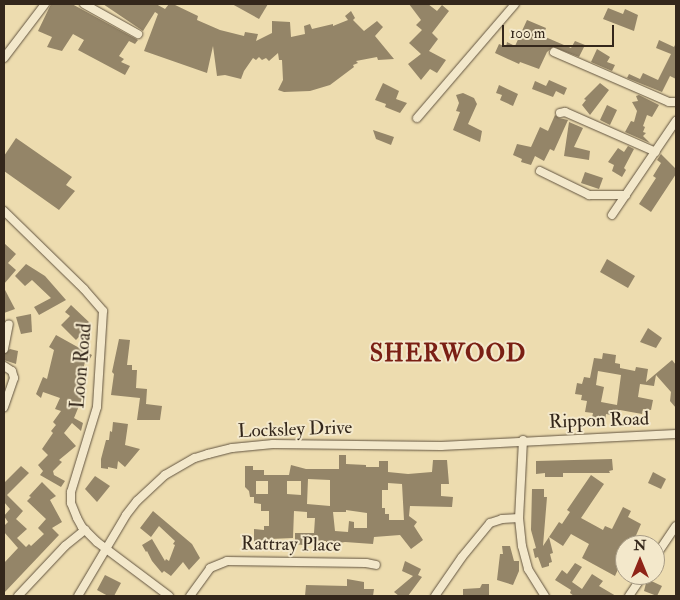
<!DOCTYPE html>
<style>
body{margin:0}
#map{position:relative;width:680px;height:600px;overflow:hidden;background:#eddcaf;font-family:"IM FELL Double Pica",serif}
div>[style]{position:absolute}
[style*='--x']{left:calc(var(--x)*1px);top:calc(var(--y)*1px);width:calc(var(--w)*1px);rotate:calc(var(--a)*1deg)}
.building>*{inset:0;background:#948568}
.roads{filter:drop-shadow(0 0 1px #625440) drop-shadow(0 0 1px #625440)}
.minor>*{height:8px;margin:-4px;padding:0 4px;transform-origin:4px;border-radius:4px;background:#f3e8cb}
span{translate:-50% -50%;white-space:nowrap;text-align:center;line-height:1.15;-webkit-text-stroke:4px #f3e8cb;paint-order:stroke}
.street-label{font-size:19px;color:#34271b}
.district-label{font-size:24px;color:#7a1f14;font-weight:700;letter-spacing:1px}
.frame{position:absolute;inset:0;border:5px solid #34271b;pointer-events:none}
.north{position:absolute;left:615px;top:535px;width:50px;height:50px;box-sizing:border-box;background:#f3e8cb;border:1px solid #a79b85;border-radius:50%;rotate:0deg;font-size:14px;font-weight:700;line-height:20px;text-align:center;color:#34271b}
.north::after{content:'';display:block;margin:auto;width:18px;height:22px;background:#8f2418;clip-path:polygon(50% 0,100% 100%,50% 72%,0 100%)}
.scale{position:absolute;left:502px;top:25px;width:112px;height:22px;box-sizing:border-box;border:2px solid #34271b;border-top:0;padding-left:6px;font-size:15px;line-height:18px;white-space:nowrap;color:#34271b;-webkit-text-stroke:4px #f3e8cb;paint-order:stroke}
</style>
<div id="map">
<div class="building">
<div style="clip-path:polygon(51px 4px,72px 4px,138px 40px,135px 44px,129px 41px,119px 56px,124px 59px,121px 62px,130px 66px,125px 75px,78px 50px,84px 40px,73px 34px,62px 51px,47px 47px,52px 37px,38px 31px)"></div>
<div style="clip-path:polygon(103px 4px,156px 4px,165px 9px,169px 4px,173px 4px,198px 16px,197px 20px,220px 30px,244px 36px,245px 32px,258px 34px,256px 41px,272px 33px,272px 21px,290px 22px,291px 37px,305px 34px,304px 26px,310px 24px,312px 29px,333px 24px,333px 26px,348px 20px,345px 16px,351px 11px,355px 18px,353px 20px,364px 31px,377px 21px,383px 27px,375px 36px,394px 59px,378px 60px,377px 57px,356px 61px,358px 63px,353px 65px,354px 67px,330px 85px,310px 91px,284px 92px,278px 90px,283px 80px,282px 60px,279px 60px,278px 53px,269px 61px,266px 58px,262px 60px,259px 57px,256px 60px,253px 58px,244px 71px,241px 79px,225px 75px,217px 76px,213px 46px,207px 73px,144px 51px,158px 14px,155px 12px,143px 31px)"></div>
<div style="clip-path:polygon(232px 4px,268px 4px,259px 19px)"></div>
<div style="clip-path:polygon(409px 4px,428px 4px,437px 11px,442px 5px,449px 11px,432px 33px,438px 39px,429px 51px,446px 60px,437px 73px,430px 69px,421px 80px,408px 64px,421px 54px,409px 43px,422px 30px,416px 25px,421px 20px)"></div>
<div style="clip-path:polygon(608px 8px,623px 14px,625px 9px,638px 15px,634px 31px,603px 19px)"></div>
<div style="clip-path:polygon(527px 20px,546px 28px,543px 36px,571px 48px,575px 41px,585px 45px,579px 57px,553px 47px,547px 52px,539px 69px,520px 62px,519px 64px,495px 53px,499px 44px,506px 47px,507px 42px,515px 46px)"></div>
<div style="clip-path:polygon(659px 40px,674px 47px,676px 43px,676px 79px,670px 76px,662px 92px,627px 78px,629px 74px,640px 79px,643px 73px,658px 80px,671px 54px,656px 48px)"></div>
<div style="clip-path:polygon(597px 49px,610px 57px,607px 62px,615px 65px,612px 71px,591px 62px)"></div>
<div style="clip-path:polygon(549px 80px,567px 88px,564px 95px,556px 91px,553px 97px,532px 89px,535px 81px,546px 86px)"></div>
<div style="clip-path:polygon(383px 83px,399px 91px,396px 99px,407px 103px,400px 113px,385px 107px,386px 104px,375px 100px)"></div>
<div style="clip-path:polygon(600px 83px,609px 90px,590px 115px,582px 105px,586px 100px,584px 99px)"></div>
<div style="clip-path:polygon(499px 85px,518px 94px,513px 106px,500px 100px,502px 95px,496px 93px)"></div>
<div style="clip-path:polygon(463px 93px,474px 98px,477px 104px,468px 124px,482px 131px,480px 142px,453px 130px,460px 112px,456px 111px,459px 103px,456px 95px)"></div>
<div style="clip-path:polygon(639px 95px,659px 105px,652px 117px,647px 115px,643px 126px,645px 127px,643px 132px,646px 133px,643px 136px,650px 143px,625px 132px,631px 121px,634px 122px,637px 111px,632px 102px,638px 101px,636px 96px)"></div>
<div style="clip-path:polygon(607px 105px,617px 110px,610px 125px,600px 120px)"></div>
<div style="clip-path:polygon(555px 115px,559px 118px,568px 120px,554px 151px,550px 149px,544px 161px,535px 156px,531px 165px,521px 162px,522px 159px,513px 155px,517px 144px,531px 147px,540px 127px,548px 131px)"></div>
<div style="clip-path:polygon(569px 122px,583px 128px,574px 147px,590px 151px,589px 160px,564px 156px)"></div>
<div style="clip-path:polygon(373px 130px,394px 137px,391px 145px,376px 139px)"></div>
<div style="clip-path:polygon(16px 138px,72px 177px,66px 185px,75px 191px,59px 210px,4px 171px,4px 156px)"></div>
<div style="clip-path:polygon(628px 146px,634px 149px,624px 168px,626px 170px,622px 177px,612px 171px,614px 165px,608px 162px,618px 148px,624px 152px)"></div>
<div style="clip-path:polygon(661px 154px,676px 169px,676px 174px,651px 212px,639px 204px,656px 178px,653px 176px,661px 163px,657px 160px)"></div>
<div style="clip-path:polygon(585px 172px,603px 178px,599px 189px,581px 183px)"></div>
<div style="clip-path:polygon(4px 243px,16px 254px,8px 263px,16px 270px,4px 284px)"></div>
<div style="clip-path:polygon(607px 259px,635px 276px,628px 288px,600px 272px)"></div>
<div style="clip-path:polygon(26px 264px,45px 276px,66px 300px,39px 315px,34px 307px,51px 298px,32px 280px,25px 286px,15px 276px)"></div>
<div style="clip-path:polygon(4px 288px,15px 309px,4px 313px)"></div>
<div style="clip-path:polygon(71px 305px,91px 324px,76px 340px,61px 325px,70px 316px,65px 312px)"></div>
<div style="clip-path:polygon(31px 314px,32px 332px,21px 334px,16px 317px)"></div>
<div style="clip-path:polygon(648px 328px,662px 338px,656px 348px,640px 342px)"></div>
<div style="clip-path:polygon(56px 335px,92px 355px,87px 364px,85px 362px,77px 391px,84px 394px,74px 418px,83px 423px,81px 431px,72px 423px,64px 433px,76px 446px,59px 460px,62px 462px,53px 471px,54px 475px,65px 481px,61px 487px,40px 475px,43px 471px,38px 465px,48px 455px,42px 449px,53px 433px,51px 431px,56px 425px,53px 422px,61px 411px,55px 409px,60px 398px,43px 392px,41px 398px,36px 394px,43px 377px,47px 379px,54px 350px,49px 347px)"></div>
<div style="clip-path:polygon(119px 339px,130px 340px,127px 365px,132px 365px,132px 370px,137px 370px,136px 388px,147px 389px,146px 404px,162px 406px,160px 420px,137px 420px,140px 398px,111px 395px,114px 374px,112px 372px)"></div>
<div style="clip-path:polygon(10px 349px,18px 351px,16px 364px,4px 360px,4px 354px)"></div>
<div style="clip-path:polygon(evenodd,603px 353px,616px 355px,615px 363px,620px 364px,620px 368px,635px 371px,636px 367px,648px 369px,646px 382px,672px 360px,676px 365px,676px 408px,670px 401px,671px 392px,656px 375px,654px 386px,640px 384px,638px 397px,653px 400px,651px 410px,643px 409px,642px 414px,620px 410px,619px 412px,612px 411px,611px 415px,606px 414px,605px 421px,592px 418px,593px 413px,585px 412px,587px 401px,581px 400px,582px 395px,575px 394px,577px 383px,582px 384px,584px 377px,590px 378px,594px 358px,602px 359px,603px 353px,598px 371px,621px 375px,617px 405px,601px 402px,604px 387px,596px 385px,598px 371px)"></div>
<div style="clip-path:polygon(113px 422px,128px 424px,125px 445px,140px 449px,125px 467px,118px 461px,117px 469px,108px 467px,108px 469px,101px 468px,101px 459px,106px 440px,109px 440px,110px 431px,112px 432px)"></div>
<div style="clip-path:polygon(evenodd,339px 455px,346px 455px,346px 464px,366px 465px,366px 467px,379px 467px,379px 461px,388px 461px,388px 472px,408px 474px,432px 472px,433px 460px,447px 460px,449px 484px,441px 484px,441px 496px,453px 497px,452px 507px,410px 506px,409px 516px,417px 522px,414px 526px,423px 540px,411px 549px,400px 535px,374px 537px,373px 544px,345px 542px,326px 545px,326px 541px,311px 540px,310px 546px,295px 544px,295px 533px,314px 533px,315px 518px,307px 518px,307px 512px,294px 511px,293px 538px,270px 539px,270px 544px,254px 543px,254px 529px,264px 530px,264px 526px,269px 526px,269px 511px,261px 511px,261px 504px,254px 503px,254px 497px,250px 497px,249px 491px,245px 487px,245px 466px,253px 466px,253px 470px,264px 470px,264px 475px,289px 475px,291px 465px,306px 469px,339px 469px,339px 455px,308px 479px,330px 480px,330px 506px,307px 504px,308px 479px,339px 455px,256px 481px,268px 481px,268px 494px,256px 494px,256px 481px,339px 455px,287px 481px,301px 481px,301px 495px,287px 494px,287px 481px,339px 455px,388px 483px,402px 484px,404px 520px,389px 520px,389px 514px,385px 514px,385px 508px,382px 508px,382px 490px,388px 490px,388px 483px,339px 455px,346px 510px,367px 513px,367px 528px,354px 528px,354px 522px,349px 521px,348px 532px,335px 531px,333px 512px,346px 512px,346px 510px)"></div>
<div style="clip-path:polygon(612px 459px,613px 470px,609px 471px,610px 473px,563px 473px,563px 477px,545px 477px,545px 473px,536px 474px,536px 461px)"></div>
<div style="clip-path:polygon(21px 466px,29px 473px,7px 495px,23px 511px,16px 519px,27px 529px,17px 538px,26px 547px,29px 544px,31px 546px,44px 534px,38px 528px,46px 519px,27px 501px,31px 497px,29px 496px,42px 482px,56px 496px,50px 500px,62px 522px,52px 528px,59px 535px,4px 593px,4px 563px,18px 548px,4px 532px,4px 526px,8px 522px,4px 516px,10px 509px,4px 502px,4px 483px)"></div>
<div style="clip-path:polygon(653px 472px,666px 479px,661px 489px,648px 483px)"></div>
<div style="clip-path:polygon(591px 475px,604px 484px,581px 518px,603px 530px,605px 526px,612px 529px,623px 507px,631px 511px,628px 517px,641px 524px,634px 540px,644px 545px,625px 545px,625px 554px,615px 576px,582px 558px,589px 544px,571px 534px,563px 546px,549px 537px,559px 522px,562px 524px,570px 512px,567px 510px)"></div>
<div style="clip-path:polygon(95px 476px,110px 486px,97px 502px,85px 489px)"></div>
<div style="clip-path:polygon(532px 489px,544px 489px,544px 497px,547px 497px,543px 546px,549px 537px,553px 553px,550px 554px,552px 562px,549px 563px,549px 566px,542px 568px,538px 557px,535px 558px,533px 549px,536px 548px,531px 530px)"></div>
<div style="clip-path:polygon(153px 511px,192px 544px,200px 558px,189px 570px,183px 562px,171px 576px,164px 571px,162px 573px,152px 561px,147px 551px,146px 552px,142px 545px,152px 539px,165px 561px,166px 559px,169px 561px,175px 545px,173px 544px,175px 541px,159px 526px,151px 537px,140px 528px)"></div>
<div style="clip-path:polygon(502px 546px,510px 546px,514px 561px,519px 561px,519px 571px,513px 585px,497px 580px,500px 554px,503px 554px)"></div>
<div style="clip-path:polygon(405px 561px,421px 569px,418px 575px,422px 577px,408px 596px,399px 596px,394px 592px,413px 576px,402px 571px)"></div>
<div style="clip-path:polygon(575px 563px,582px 567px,572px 582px,582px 589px,592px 574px,603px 581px,599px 586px,616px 596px,574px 596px,570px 593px,571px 590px,555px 580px,562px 570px,567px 574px)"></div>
<div style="clip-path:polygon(105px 575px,121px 583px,114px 596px,108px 596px,97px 590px)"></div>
<div style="clip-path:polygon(347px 579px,364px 582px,364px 589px,374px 589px,373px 596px,305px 596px,306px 585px,347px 586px)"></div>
<div style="clip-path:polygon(647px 579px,662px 586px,657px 596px,644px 591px)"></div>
<div style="clip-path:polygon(482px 584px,489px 584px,489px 596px,463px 596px,463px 589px,480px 588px)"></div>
</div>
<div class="roads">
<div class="minor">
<div style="--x:84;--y:4;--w:62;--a:29.1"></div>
<div style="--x:554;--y:52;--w:125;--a:23.5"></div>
<div style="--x:669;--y:102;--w:7;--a:0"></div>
<div style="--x:4;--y:58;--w:68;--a:-52.8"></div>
<div style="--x:560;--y:113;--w:5;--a:-11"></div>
<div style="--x:565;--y:112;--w:99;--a:23.7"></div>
<div style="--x:417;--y:118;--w:150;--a:-49.3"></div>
<div style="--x:540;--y:171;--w:55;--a:26.1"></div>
<div style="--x:589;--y:195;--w:37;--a:0"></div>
<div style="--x:4;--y:211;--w:112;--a:44.3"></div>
<div style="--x:84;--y:289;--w:29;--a:49"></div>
<div style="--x:103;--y:311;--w:96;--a:93.6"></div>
<div style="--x:97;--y:407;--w:89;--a:107"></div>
<div style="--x:71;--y:492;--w:11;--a:90"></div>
<div style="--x:71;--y:503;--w:16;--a:68"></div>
<div style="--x:77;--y:518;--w:10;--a:61"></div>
<div style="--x:82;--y:527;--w:21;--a:45"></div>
<div style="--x:97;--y:542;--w:90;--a:36.9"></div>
<div style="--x:612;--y:215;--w:114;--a:-55.8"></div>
<div style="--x:4;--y:349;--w:25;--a:-79"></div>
<div style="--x:4;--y:366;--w:9;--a:32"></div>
<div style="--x:12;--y:371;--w:7;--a:74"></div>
<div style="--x:14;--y:378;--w:31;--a:109"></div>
<div style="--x:523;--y:440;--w:78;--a:92.9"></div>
<div style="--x:519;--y:518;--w:28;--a:84"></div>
<div style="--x:522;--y:546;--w:24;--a:75"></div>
<div style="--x:528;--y:569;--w:32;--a:58"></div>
<div style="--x:655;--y:557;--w:37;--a:-56"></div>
<div style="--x:18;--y:596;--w:69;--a:-46.8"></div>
<div style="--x:65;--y:546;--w:26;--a:-39"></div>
<div style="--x:78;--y:596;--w:94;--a:-59.3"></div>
<div style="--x:126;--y:515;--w:18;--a:-52"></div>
<div style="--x:137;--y:501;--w:38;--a:-43"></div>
<div style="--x:165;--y:475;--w:34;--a:-30"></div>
<div style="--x:195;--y:458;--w:14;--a:-17"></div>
<div style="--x:208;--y:454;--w:25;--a:-14"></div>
<div style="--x:232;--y:448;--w:41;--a:-5.6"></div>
<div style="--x:273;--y:444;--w:168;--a:0.7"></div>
<div style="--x:441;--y:446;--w:235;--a:-2.9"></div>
<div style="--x:190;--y:596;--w:34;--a:-54"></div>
<div style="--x:210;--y:568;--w:18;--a:-22"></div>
<div style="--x:227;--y:561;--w:139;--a:0.8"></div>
<div style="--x:366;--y:563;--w:10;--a:11"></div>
<div style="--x:435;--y:596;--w:47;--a:-55.3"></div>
<div style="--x:462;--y:557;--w:44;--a:-50.5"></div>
<div style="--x:490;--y:523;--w:13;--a:-18"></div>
<div style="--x:502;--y:519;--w:17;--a:-3"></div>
<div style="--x:629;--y:596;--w:25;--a:-56"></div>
</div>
</div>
<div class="street-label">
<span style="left:82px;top:366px;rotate:-85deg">Loon Road</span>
<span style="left:599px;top:421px;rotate:-2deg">Rippon Road</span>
<span style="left:295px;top:430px;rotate:-2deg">Locksley Drive</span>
<span style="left:291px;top:545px;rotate:1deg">Rattray Place</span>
</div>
<div class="district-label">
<span style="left:448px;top:354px">SHERWOOD</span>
</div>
<div class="frame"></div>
<div class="north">N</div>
<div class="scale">100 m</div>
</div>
